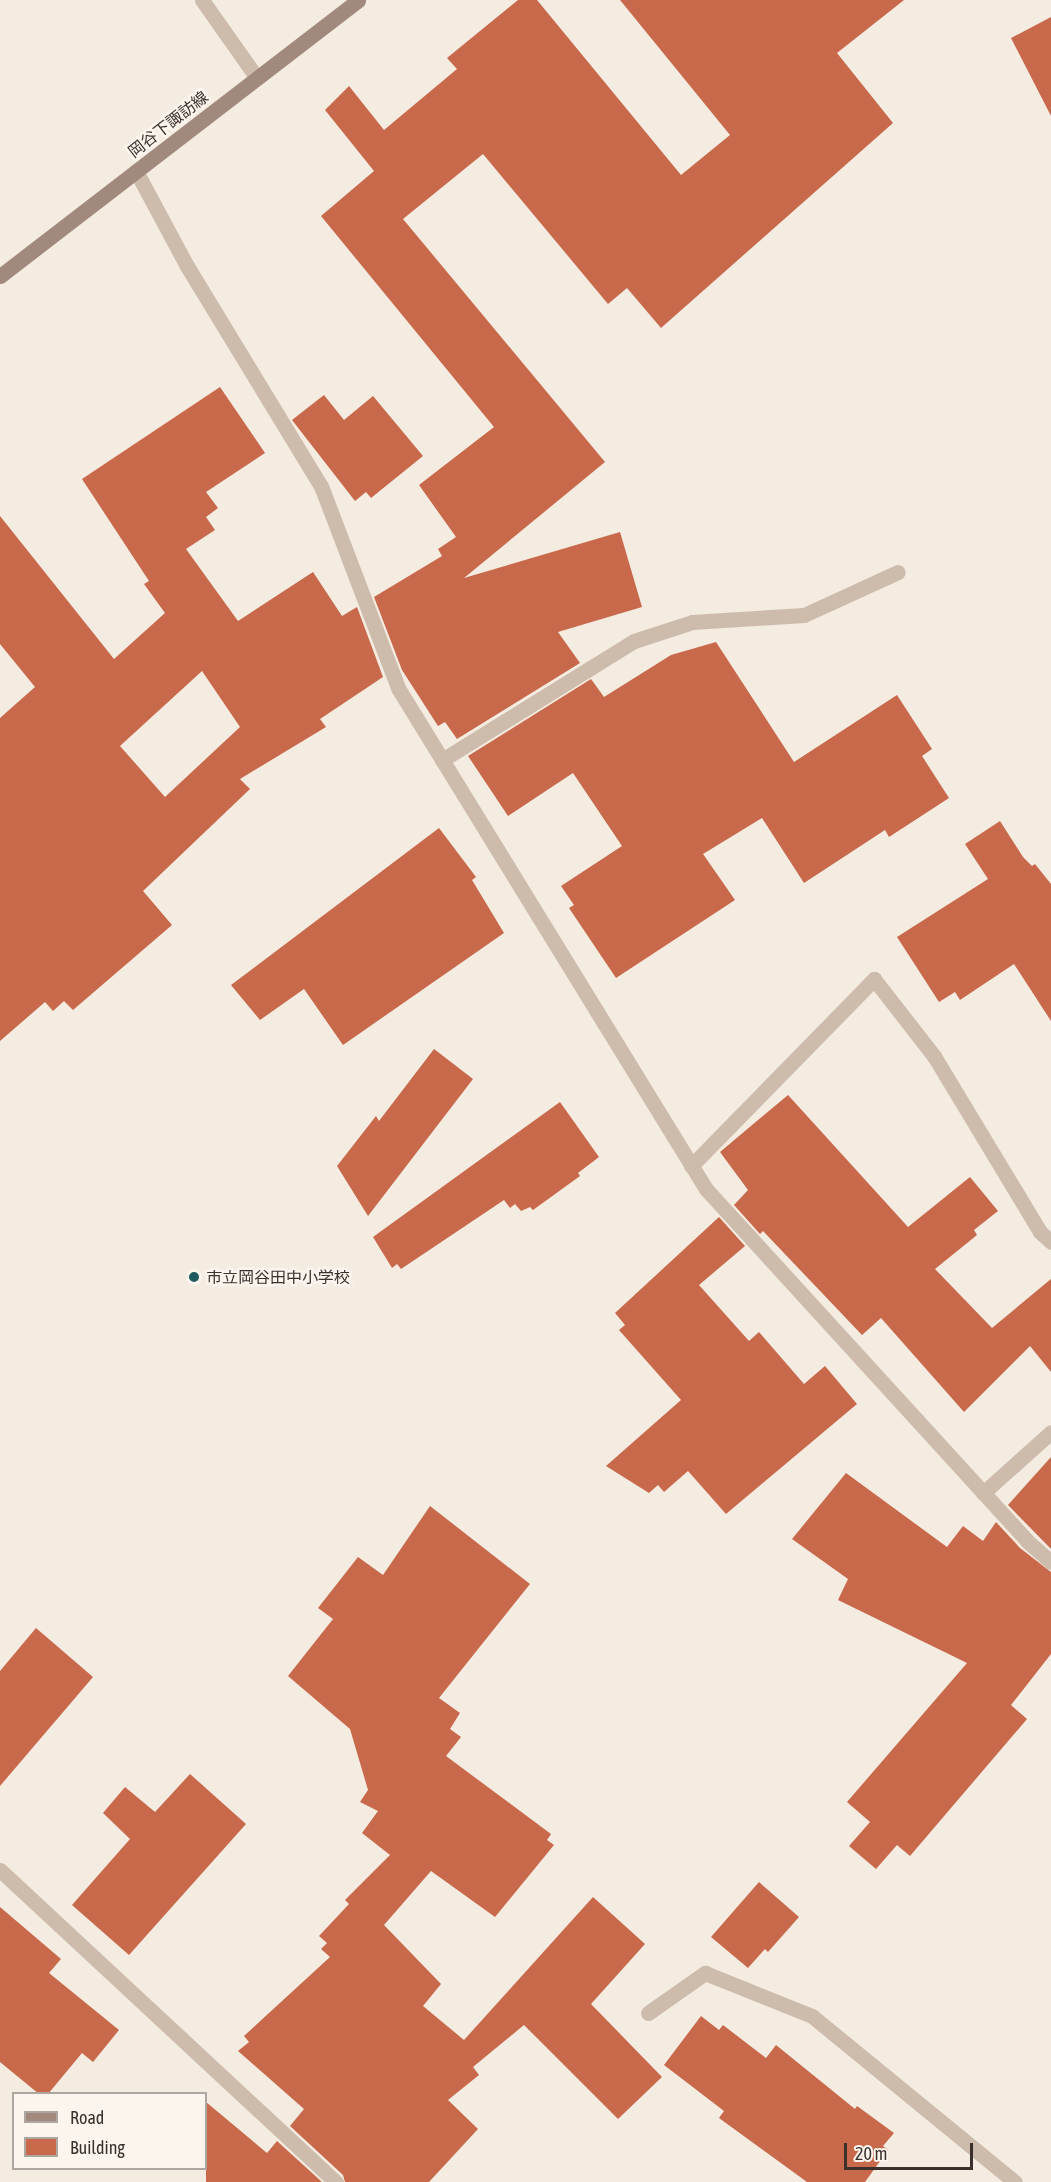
<!DOCTYPE html>
<meta charset="utf-8">
<style>
body{margin:0}
#map{position:relative;width:1051px;height:2182px;overflow:hidden;background:#f4ebe1;font-family:"Asap Condensed","Noto Sans JP",sans-serif}
div>[style]{position:absolute}
[style*='--x']{left:calc(var(--x)*1px);top:calc(var(--y)*1px);width:calc(var(--w)*1px);rotate:calc(var(--a)*1deg)}
.building>*{inset:0;background:#c8694b}
.service>*{height:15px;margin:-7.5px;padding:0 7.5px;transform-origin:7.5px;border-radius:7.5px;background:#cdbbac}
.minor>*{height:15px;margin:-7.5px;padding:0 7.5px;transform-origin:7.5px;border-radius:7.5px;background:#cdbbac}
.secondary>*{height:15px;margin:-7.5px;padding:0 7.5px;transform-origin:7.5px;border-radius:7.5px;background:#a18a7d}
.dots>*{width:16px;height:16px;translate:-50% -50%;box-sizing:border-box;border:3px solid #fbf5ee;border-radius:50%}
span{translate:-50% -50%;white-space:nowrap;text-align:center;line-height:1.15;-webkit-text-stroke:5px #fbf5ee;paint-order:stroke}
.street-label{font-size:16px;color:#3b302b}
.poi-label{font-size:16px;color:#3b302b}
.left{translate:0 -50%;text-align:left}
.legend{position:absolute;left:12px;top:2092px;width:195px;height:78px;box-sizing:border-box;background:#fbf5ee;border:2px solid #aea6a0;margin:0;padding:8px 10px;list-style:none;font-size:18px;color:#3b302b}
.legend li{display:flex;align-items:center;gap:12px;height:30px}
.legend b{width:30px;border:2px solid #aea6a0}
.scale{position:absolute;left:844px;top:2143px;width:129px;height:27px;box-sizing:border-box;border:3px solid #3b302b;border-top:0;padding-left:8px;font-size:18px;line-height:21px;white-space:nowrap;color:#3b302b;-webkit-text-stroke:4px #fbf5ee;paint-order:stroke}
</style>
<div id="map">
<div class="building">
<div style="clip-path:polygon(518px 0,537px 0,681px 175px,730px 135px,620px 0,904px 0,837px 53px,893px 123px,661px 328px,627px 288px,608px 304px,483px 154px,403px 219px,605px 462px,464px 578px,620px 532px,642px 607px,558px 632px,580px 663px,457px 739px,445px 722px,438px 726px,402px 670px,374px 597px,442px 556px,438px 549px,456px 537px,419px 485px,494px 427px,321px 216px,374px 171px,325px 110px,349px 86px,384px 130px,457px 69px,447px 58px)"></div>
<div style="clip-path:polygon(1051px 17px,1051px 116px,1011px 38px)"></div>
<div style="clip-path:polygon(evenodd,220px 387px,265px 453px,206px 492px,218px 508px,206px 517px,215px 530px,186px 549px,238px 621px,313px 572px,342px 616px,357px 607px,383px 677px,320px 719px,326px 727px,240px 779px,250px 789px,143px 891px,172px 925px,73px 1010px,64px 1001px,53px 1011px,45px 1002px,0 1041px,0 718px,35px 687px,0 644px,0 516px,114px 659px,165px 613px,144px 584px,149px 581px,82px 479px,220px 387px,202px 671px,240px 727px,165px 797px,120px 746px,202px 671px)"></div>
<div style="clip-path:polygon(324px 395px,344px 420px,373px 396px,423px 456px,371px 498px,366px 492px,355px 501px,292px 420px)"></div>
<div style="clip-path:polygon(716px 642px,794px 762px,897px 695px,932px 749px,922px 756px,949px 798px,889px 837px,885px 830px,804px 883px,762px 818px,703px 854px,735px 900px,616px 978px,569px 908px,574px 905px,561px 886px,622px 846px,573px 773px,508px 816px,468px 756px,591px 679px,604px 697px,671px 655px)"></div>
<div style="clip-path:polygon(1000px 821px,1023px 857px,1032px 866px,1035px 864px,1051px 884px,1051px 1021px,1014px 964px,960px 1000px,955px 992px,939px 1002px,897px 937px,988px 879px,965px 844px)"></div>
<div style="clip-path:polygon(439px 828px,476px 877px,472px 880px,504px 933px,343px 1045px,304px 989px,260px 1020px,231px 985px)"></div>
<div style="clip-path:polygon(434px 1049px,473px 1079px,368px 1216px,337px 1166px,376px 1116px,379px 1121px)"></div>
<div style="clip-path:polygon(788px 1095px,908px 1227px,970px 1177px,998px 1211px,974px 1230px,977px 1235px,935px 1269px,992px 1328px,1051px 1279px,1051px 1372px,1030px 1346px,964px 1412px,881px 1318px,862px 1335px,763px 1231px,760px 1234px,734px 1205px,748px 1190px,720px 1152px)"></div>
<div style="clip-path:polygon(560px 1102px,599px 1157px,578px 1173px,580px 1176px,533px 1210px,530px 1207px,521px 1211px,515px 1204px,510px 1208px,504px 1200px,401px 1269px,397px 1264px,392px 1268px,373px 1237px)"></div>
<div style="clip-path:polygon(719px 1217px,745px 1246px,699px 1285px,749px 1341px,759px 1332px,804px 1384px,825px 1366px,857px 1404px,726px 1514px,688px 1471px,664px 1492px,658px 1485px,649px 1493px,606px 1466px,681px 1400px,619px 1330px,625px 1325px,615px 1313px)"></div>
<div style="clip-path:polygon(1051px 1457px,1051px 1549px,1008px 1505px)"></div>
<div style="clip-path:polygon(846px 1473px,947px 1547px,963px 1526px,983px 1541px,996px 1522px,1020px 1548px,1051px 1572px,1051px 1654px,1011px 1705px,1027px 1719px,910px 1856px,897px 1845px,876px 1869px,849px 1846px,870px 1822px,847px 1802px,967px 1663px,838px 1600px,848px 1579px,792px 1539px)"></div>
<div style="clip-path:polygon(430px 1506px,530px 1584px,439px 1698px,460px 1713px,450px 1729px,461px 1737px,446px 1756px,551px 1834px,547px 1840px,554px 1845px,495px 1917px,431px 1871px,384px 1925px,441px 1984px,423px 2006px,464px 2040px,593px 1897px,645px 1944px,591px 2004px,662px 2077px,618px 2119px,524px 2025px,473px 2067px,479px 2075px,448px 2100px,478px 2129px,429px 2182px,345px 2182px,343px 2175px,290px 2126px,304px 2109px,238px 2051px,249px 2042px,244px 2036px,330px 1957px,321px 1949px,327px 1943px,319px 1936px,349px 1904px,345px 1900px,390px 1855px,362px 1833px,378px 1811px,360px 1802px,368px 1790px,350px 1729px,288px 1676px,333px 1619px,318px 1608px,358px 1557px,383px 1575px)"></div>
<div style="clip-path:polygon(36px 1628px,93px 1677px,0 1786px,0 1671px)"></div>
<div style="clip-path:polygon(190px 1774px,246px 1824px,129px 1955px,72px 1905px,130px 1839px,103px 1813px,125px 1787px,155px 1812px)"></div>
<div style="clip-path:polygon(759px 1882px,799px 1917px,768px 1952px,765px 1949px,748px 1968px,711px 1937px)"></div>
<div style="clip-path:polygon(0 1907px,61px 1959px,49px 1973px,119px 2030px,93px 2062px,82px 2053px,48px 2094px,39px 2094px,0 2062px)"></div>
<div style="clip-path:polygon(701px 2016px,719px 2030px,723px 2025px,766px 2058px,776px 2045px,855px 2109px,857px 2106px,894px 2133px,883px 2146px,888px 2150px,865px 2182px,807px 2182px,719px 2118px,724px 2111px,664px 2065px)"></div>
<div style="clip-path:polygon(206px 2102px,267px 2153px,277px 2141px,322px 2182px,206px 2182px)"></div>
</div>
<div class="service">
<div style="--x:442;--y:760;--w:226;--a:-31.8"></div>
<div style="--x:634;--y:641;--w:61;--a:-18.1"></div>
<div style="--x:692;--y:622;--w:112;--a:-3.6"></div>
<div style="--x:804;--y:615;--w:103;--a:-24.6"></div>
<div style="--x:691;--y:1166;--w:262;--a:-45.6"></div>
<div style="--x:874;--y:979;--w:98;--a:52.1"></div>
<div style="--x:934;--y:1056;--w:205;--a:58.9"></div>
<div style="--x:1040;--y:1232;--w:15;--a:42"></div>
<div style="--x:983;--y:1493;--w:91;--a:-41.9"></div>
</div>
<div class="minor">
<div style="--x:202;--y:0;--w:95;--a:54.8"></div>
<div style="--x:136;--y:171;--w:108;--a:61.8"></div>
<div style="--x:187;--y:266;--w:258;--a:58.7"></div>
<div style="--x:321;--y:486;--w:216;--a:69.1"></div>
<div style="--x:398;--y:688;--w:588;--a:58.42"></div>
<div style="--x:706;--y:1189;--w:476;--a:47.6"></div>
<div style="--x:1027;--y:1541;--w:32;--a:41"></div>
<div style="--x:0;--y:1870;--w:459;--a:42.9"></div>
<div style="--x:648;--y:2013;--w:70;--a:-35.1"></div>
<div style="--x:705;--y:1973;--w:115;--a:21.9"></div>
<div style="--x:812;--y:2016;--w:262;--a:39.3"></div>
</div>
<div class="secondary">
<div style="--x:0;--y:276;--w:452;--a:-37.6"></div>
</div>
<div class="dots">
<div style="left:194px;top:1277px;background:#1f5a5e"></div>
</div>
<div class="street-label">
<span style="left:168px;top:124px;rotate:-38deg">岡谷下諏訪線</span>
</div>
<div class="poi-label">
<span class="left" style="left:206px;top:1277px">市立岡谷田中小学校</span>
</div>
<ul class="legend">
<li><b style="height:8px;background:#a18a7d"></b>Road</li>
<li><b style="height:16px;background:#c8694b"></b>Building</li>
</ul>
<div class="scale">20 m</div>
</div>
